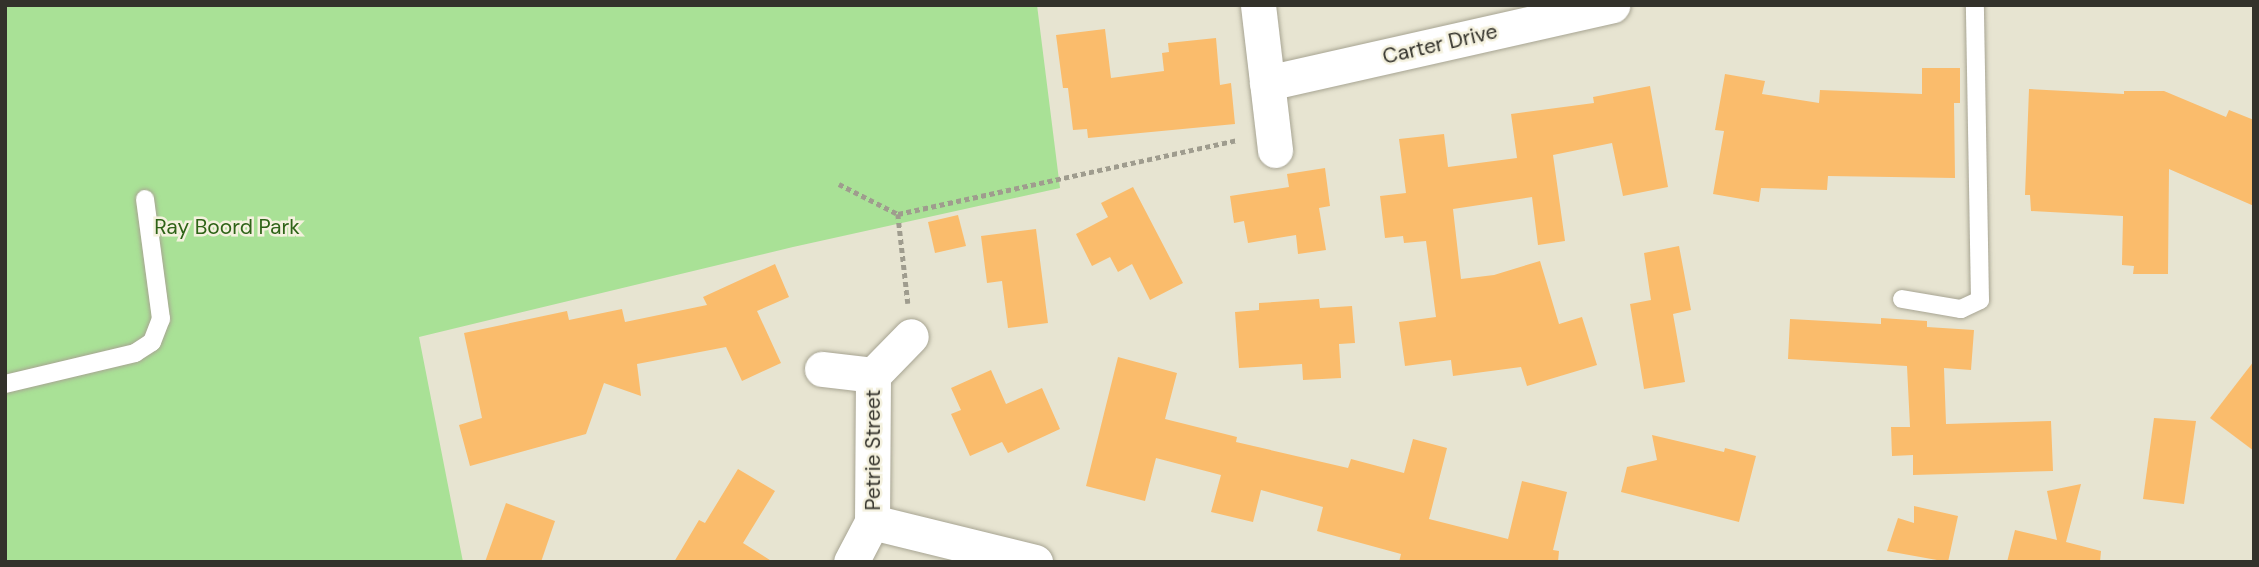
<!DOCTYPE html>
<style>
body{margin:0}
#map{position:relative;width:2259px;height:567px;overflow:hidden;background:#e7e4d1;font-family:"DM Sans",sans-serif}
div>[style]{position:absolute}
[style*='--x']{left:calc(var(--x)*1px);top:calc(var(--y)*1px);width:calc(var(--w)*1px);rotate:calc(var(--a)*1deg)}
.green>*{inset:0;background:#a9e196}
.building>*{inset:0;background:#fabc6c}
.path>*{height:4.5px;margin-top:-2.25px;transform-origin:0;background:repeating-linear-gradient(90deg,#9f9c8e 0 5px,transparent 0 8.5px)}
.roads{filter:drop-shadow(0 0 2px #a7a492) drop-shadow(0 0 2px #a7a492)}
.lane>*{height:18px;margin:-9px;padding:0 9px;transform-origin:9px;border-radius:9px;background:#fff}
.street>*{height:35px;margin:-17.5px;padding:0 17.5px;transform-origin:17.5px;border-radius:17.5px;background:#fff}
span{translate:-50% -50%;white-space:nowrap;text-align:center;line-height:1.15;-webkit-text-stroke:5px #f4f1de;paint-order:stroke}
.street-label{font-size:21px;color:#33322b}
.park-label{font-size:21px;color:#2e6317}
.frame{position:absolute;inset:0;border:7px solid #33322b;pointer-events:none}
</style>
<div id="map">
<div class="green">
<div style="clip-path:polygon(5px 5px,1037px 5px,1060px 188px,793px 247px,419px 337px,463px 562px,5px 562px)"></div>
</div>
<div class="building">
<div style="clip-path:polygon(1105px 29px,1111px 78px,1164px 71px,1162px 53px,1169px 52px,1168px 43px,1216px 38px,1220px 85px,1231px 83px,1235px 124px,1088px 138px,1087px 129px,1073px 130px,1068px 88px,1063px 88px,1056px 35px)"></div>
<div style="clip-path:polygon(1922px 68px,1960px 68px,1960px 103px,1954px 103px,1955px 178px,1828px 176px,1827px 190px,1761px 188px,1759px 202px,1713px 194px,1724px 131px,1715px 130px,1725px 74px,1765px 81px,1762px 94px,1819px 103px,1820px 90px,1922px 94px)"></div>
<div style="clip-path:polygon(1650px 86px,1668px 187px,1623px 196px,1612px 143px,1553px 155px,1565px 241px,1538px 245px,1532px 197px,1453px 209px,1461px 279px,1494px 275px,1540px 261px,1559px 324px,1582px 317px,1597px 365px,1527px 386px,1521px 367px,1453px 376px,1451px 360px,1405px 366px,1399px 322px,1436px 317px,1426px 241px,1404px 243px,1403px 236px,1385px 238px,1380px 196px,1406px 193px,1399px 139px,1444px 134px,1448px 167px,1517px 158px,1511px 114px,1594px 103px,1593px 97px)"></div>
<div style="clip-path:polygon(2029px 89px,2124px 94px,2124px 91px,2164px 91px,2226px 117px,2229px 110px,2254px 120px,2254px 206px,2169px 169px,2168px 274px,2133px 274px,2134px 266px,2122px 265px,2123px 216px,2031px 211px,2030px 195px,2025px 195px)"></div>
<div style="clip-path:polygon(1325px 168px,1330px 206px,1319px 208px,1326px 250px,1298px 254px,1296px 235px,1248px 243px,1244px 221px,1234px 223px,1230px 196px,1289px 187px,1287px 174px)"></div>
<div style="clip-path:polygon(1133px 187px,1183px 283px,1150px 300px,1132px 264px,1118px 272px,1110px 257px,1092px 266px,1076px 234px,1108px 217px,1101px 203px)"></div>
<div style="clip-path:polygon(958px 215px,966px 246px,935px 253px,928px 222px)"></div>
<div style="clip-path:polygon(1036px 229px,1048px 323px,1008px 328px,1002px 281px,987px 283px,981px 236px)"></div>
<div style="clip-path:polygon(1679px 246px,1691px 310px,1673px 314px,1685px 382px,1644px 389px,1630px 304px,1651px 300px,1644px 253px)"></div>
<div style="clip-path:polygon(775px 264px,789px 297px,757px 311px,781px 363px,742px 381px,726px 347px,637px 364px,641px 396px,604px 383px,586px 434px,470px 466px,459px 425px,482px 418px,464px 333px,567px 311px,569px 320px,622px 309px,625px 322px,707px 305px,703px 297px)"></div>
<div style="clip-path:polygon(1319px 299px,1320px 308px,1352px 306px,1355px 343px,1339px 344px,1341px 378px,1303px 380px,1302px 364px,1239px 368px,1235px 312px,1259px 310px,1259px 303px)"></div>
<div style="clip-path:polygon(1881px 318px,1927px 321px,1927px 327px,1974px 330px,1971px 370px,1944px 368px,1946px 424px,2051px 421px,2053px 471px,1913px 475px,1913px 455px,1892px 456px,1891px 427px,1910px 427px,1907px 366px,1788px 359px,1790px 319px,1881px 324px)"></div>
<div style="clip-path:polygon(1118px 357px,1177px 373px,1165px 419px,1237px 437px,1236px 442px,1348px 468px,1351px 459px,1404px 473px,1413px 439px,1447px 448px,1429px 519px,1508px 539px,1522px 481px,1567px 492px,1553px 550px,1559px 551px,1558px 562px,1399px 562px,1401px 554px,1317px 531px,1323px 507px,1261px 490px,1253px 522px,1211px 512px,1221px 475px,1156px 458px,1145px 501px,1086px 486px)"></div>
<div style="clip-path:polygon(2254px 361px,2254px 451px,2210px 418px)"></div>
<div style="clip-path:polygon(991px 370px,1006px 404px,1042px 388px,1060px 429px,1008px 453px,1002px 442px,970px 456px,951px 414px,961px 410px,951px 388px)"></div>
<div style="clip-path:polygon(2154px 418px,2196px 421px,2184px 504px,2143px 499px)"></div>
<div style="clip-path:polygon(1652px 435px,1724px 452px,1725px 448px,1756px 456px,1739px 522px,1621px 492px,1627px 467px,1657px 460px)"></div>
<div style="clip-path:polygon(738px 469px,775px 491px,743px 543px,773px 562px,674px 562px,699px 520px,705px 523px)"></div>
<div style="clip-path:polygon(2081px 484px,2066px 542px,2101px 551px,2100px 562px,2007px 562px,2015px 530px,2057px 540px,2047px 491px)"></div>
<div style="clip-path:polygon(506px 503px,555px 521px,541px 562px,485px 562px)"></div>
<div style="clip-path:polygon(1914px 506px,1958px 516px,1948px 562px,1887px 551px,1898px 518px,1914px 523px)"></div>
</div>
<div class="path">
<div style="--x:839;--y:184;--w:66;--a:27"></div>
<div style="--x:898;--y:214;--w:90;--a:83.6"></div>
<div style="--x:898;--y:214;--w:348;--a:-12.3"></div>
</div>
<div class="roads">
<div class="lane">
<div style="--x:1902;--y:299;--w:60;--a:9.6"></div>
<div style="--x:1961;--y:309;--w:21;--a:-25"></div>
<div style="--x:1980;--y:300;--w:295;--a:-91"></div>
<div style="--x:5;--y:384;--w:134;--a:-13.4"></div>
<div style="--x:135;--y:353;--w:20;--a:-33"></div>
<div style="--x:152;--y:342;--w:25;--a:-69"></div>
<div style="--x:161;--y:319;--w:121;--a:-97.6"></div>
</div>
<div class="street">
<div style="--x:1258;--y:5;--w:146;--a:83.3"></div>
<div style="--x:1267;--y:83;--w:354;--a:-12.7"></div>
<div style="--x:822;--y:369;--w:51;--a:6.7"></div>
<div style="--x:872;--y:522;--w:168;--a:13.8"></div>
<div style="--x:851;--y:562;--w:45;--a:-62.3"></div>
<div style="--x:872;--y:522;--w:147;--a:-89.6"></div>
<div style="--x:873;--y:375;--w:54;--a:-45.7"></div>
</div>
</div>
<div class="street-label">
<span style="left:1440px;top:44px;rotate:-13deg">Carter Drive</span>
<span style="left:873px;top:450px;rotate:-90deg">Petrie Street</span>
</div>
<div class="park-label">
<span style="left:227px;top:227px">Ray Boord Park</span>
</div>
<div class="frame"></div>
</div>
